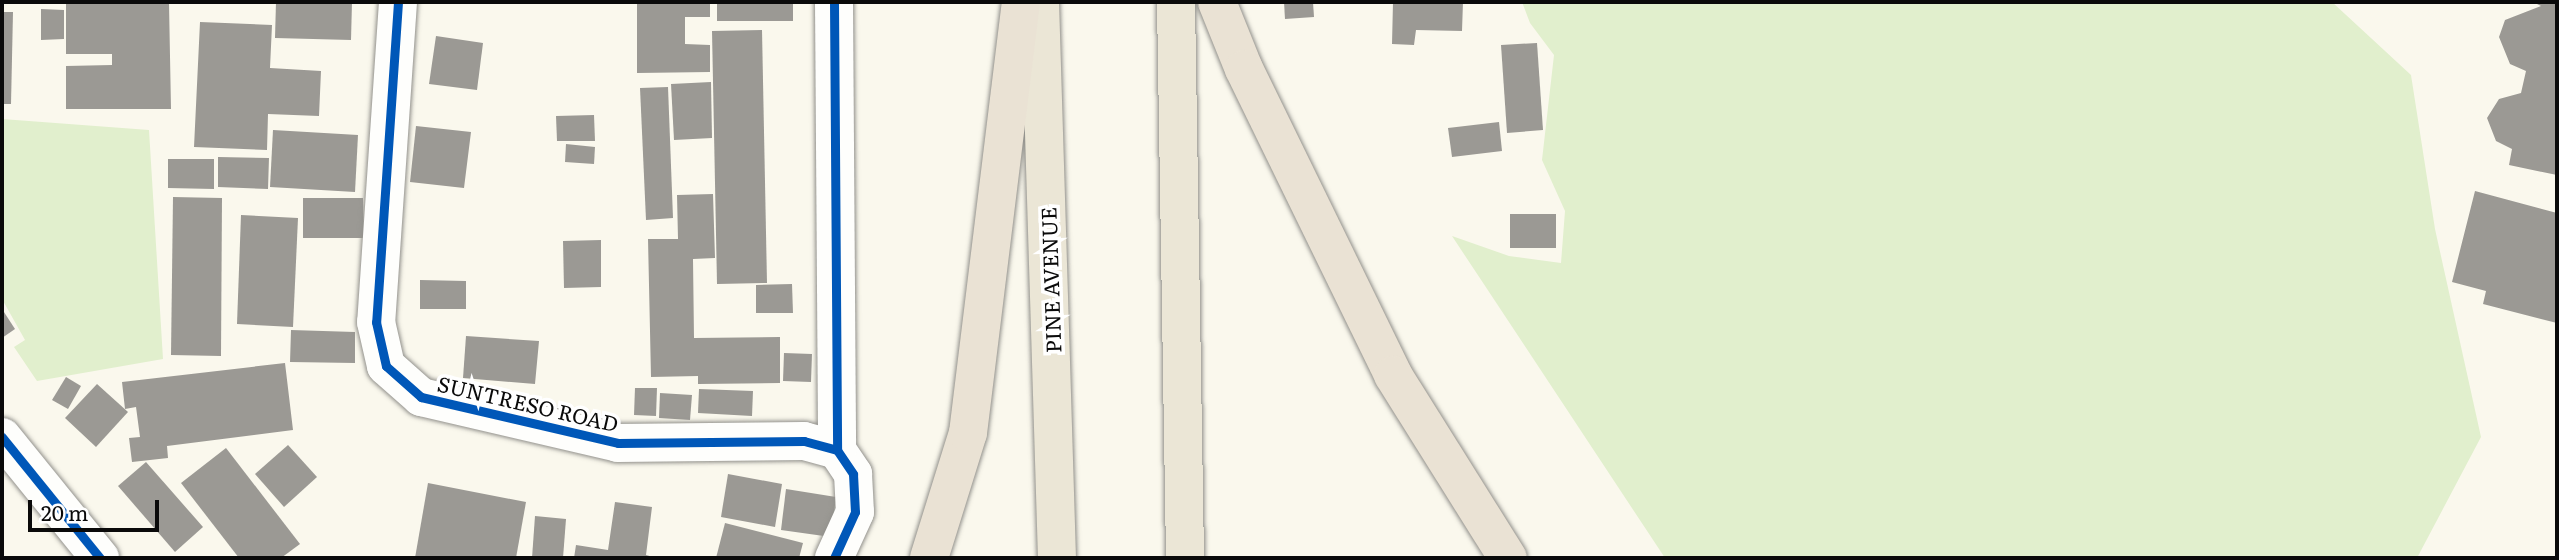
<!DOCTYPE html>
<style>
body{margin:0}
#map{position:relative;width:2559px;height:560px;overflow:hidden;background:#faf8ed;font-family:Literata,serif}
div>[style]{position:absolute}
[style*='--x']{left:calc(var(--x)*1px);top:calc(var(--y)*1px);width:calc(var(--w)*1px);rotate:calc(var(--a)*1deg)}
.green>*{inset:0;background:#e1efcd}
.building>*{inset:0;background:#9b9994}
.roads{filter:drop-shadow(0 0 2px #92918c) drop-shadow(0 0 2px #92918c)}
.minor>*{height:38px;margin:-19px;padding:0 19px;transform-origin:19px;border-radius:19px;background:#fefefc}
.primary>*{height:38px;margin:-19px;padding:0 19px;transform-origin:19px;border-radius:19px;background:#ebe6d6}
.trunk>*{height:38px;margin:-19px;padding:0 19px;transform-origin:19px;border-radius:19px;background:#eae2d4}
.cycleway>*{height:9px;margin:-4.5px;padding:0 4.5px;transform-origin:4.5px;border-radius:4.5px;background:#0057b8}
span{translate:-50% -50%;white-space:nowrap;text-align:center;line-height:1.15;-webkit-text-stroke:7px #fff;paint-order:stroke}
.street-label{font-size:21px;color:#0a0a0a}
.frame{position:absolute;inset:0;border:4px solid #0a0a0a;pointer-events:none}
.scale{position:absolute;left:28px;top:500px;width:131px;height:32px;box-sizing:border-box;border:4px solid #0a0a0a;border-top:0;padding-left:9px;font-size:21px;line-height:24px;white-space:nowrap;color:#0a0a0a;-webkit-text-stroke:5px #fff;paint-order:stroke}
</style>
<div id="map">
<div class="green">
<div style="clip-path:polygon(1522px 2px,2332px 2px,2411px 75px,2435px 229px,2481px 437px,2417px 558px,1665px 558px,1452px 236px,1509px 256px,1561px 263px,1565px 211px,1542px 160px,1554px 55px,1530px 23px)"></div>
<div style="clip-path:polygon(2px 119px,149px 130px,163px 359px,37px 381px,14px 347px,25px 340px,2px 299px)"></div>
</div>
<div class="building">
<div style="clip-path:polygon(276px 2px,352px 2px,351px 40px,275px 38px)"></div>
<div style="clip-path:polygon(637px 2px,710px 2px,710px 17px,685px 17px,685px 44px,710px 45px,710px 72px,637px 73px)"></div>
<div style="clip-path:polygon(717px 2px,793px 2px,793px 21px,717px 21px)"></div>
<div style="clip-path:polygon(1284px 2px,1313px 2px,1314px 17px,1285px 19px)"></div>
<div style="clip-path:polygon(1393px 2px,1463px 2px,1462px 31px,1416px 30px,1414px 45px,1392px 44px)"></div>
<div style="clip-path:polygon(2533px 2px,2557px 2px,2557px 175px,2509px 165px,2512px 149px,2496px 141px,2487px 118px,2499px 99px,2521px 93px,2526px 71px,2510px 64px,2499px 37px,2505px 20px,2541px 6px)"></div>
<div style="clip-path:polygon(66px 3px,169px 3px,171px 109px,66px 109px,66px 66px,112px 65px,112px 54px,66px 54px)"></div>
<div style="clip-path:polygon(41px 9px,64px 10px,64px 39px,41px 40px)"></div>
<div style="clip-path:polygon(2px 12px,13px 12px,11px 104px,2px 104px)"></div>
<div style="clip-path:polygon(200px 22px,272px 25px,270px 68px,321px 71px,319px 116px,268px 114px,267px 150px,194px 147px)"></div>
<div style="clip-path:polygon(762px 30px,767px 283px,717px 284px,712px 31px)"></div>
<div style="clip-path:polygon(436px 36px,483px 43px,477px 90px,429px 84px)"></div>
<div style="clip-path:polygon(1537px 43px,1543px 130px,1507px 133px,1501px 45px)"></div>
<div style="clip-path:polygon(711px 82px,712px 138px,674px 140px,671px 84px)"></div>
<div style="clip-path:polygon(668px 87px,673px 218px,646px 220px,640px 88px)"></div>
<div style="clip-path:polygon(594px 115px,595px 141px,557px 141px,556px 116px)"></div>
<div style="clip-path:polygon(1499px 122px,1502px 151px,1452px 157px,1448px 128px)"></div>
<div style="clip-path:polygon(416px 126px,471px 132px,464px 188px,410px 182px)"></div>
<div style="clip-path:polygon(273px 130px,358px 135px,355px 192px,270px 187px)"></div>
<div style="clip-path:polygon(566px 144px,595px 147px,594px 164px,565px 162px)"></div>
<div style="clip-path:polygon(218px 157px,269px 158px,268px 189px,218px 187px)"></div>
<div style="clip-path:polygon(168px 159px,214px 159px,214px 189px,168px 188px)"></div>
<div style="clip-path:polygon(2475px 191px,2557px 213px,2557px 323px,2483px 304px,2486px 291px,2452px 282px)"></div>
<div style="clip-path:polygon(713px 194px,715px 258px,693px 259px,694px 338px,780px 337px,780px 383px,698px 384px,698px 376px,651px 377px,648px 239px,678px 239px,677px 195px)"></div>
<div style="clip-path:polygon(173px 197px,222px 198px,221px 356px,171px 355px)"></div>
<div style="clip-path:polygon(303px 198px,363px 198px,364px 238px,303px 238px)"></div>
<div style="clip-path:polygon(1510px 214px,1556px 214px,1556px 248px,1510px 248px)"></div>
<div style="clip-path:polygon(241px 215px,298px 218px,293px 327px,237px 324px)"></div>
<div style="clip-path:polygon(601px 240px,601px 287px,564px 288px,563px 241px)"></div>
<div style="clip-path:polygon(420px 280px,466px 281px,466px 309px,420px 309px)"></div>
<div style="clip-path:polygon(792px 284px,793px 313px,756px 313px,756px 285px)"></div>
<div style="clip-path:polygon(2px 309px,15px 329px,2px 338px)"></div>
<div style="clip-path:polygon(291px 330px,355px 332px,355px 363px,290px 362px)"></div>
<div style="clip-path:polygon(466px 336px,539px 341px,535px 384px,463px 378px)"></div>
<div style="clip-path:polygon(784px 353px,812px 354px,811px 382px,783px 381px)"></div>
<div style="clip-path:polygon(285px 363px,293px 430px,167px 446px,168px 458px,132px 462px,129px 438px,140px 437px,136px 407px,125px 409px,122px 382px)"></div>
<div style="clip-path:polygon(66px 377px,81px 386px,68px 409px,52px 400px)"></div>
<div style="clip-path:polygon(97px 384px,128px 412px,96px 447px,65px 418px)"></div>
<div style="clip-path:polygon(635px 388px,657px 388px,656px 416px,634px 415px)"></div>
<div style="clip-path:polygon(699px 389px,753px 391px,752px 416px,698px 413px)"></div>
<div style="clip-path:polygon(660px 393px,692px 395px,690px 420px,659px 418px)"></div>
<div style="clip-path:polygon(288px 445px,317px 477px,284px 507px,255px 474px)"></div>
<div style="clip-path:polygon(226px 448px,300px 544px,281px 558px,239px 558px,181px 483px)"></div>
<div style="clip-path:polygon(146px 462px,203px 527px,175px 552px,118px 486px)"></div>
<div style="clip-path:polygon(728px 474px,782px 484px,775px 527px,721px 517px)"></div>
<div style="clip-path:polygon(428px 483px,526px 502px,516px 558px,415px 558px)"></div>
<div style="clip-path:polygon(786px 489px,836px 497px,831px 537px,781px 530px)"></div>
<div style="clip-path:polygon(615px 502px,652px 507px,646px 555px,657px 558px,574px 558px,576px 545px,608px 550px)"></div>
<div style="clip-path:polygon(535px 516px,566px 519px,563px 558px,532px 558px)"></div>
<div style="clip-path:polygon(725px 523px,803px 543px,799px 558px,716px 558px)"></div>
</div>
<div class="roads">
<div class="minor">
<div style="--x:398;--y:2;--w:321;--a:93.9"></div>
<div style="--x:376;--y:322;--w:45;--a:77.2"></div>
<div style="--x:386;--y:366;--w:47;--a:41.5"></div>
<div style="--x:421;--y:397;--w:202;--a:13.1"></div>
<div style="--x:618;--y:443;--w:186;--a:-0.6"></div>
<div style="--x:804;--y:441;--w:34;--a:15"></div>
<div style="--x:837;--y:450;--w:29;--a:56"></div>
<div style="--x:853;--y:474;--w:38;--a:87"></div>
<div style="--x:855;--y:512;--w:51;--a:114.5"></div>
<div style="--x:834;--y:2;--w:448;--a:89.6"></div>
<div style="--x:2;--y:437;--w:156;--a:51"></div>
</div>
<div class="primary">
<div style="--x:1040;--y:2;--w:556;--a:88.25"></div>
<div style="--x:1176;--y:2;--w:556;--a:89.07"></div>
</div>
<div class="trunk">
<div style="--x:1217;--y:2;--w:72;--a:68.1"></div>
<div style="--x:1244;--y:69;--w:340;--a:64"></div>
<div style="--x:1393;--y:375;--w:216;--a:57.9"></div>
<div style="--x:929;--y:558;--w:131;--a:-72.7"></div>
<div style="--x:968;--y:433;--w:434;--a:-83"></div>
</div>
</div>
<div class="cycleway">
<div style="--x:398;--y:2;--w:321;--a:93.9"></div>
<div style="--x:376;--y:322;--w:45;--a:77.2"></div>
<div style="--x:386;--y:366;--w:47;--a:41.5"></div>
<div style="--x:421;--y:397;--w:202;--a:13.1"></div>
<div style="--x:618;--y:443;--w:186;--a:-0.6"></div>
<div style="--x:804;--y:441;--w:34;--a:15"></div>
<div style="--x:837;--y:450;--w:29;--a:56"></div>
<div style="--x:853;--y:474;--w:38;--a:87"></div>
<div style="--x:855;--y:512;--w:51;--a:114.5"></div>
<div style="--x:834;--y:2;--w:448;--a:89.6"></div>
<div style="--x:2;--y:437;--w:156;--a:51"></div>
</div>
<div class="street-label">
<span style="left:1050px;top:280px;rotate:-92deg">PINE AVENUE</span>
<span style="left:528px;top:403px;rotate:13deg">SUNTRESO ROAD</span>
</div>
<div class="frame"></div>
<div class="scale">20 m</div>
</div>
